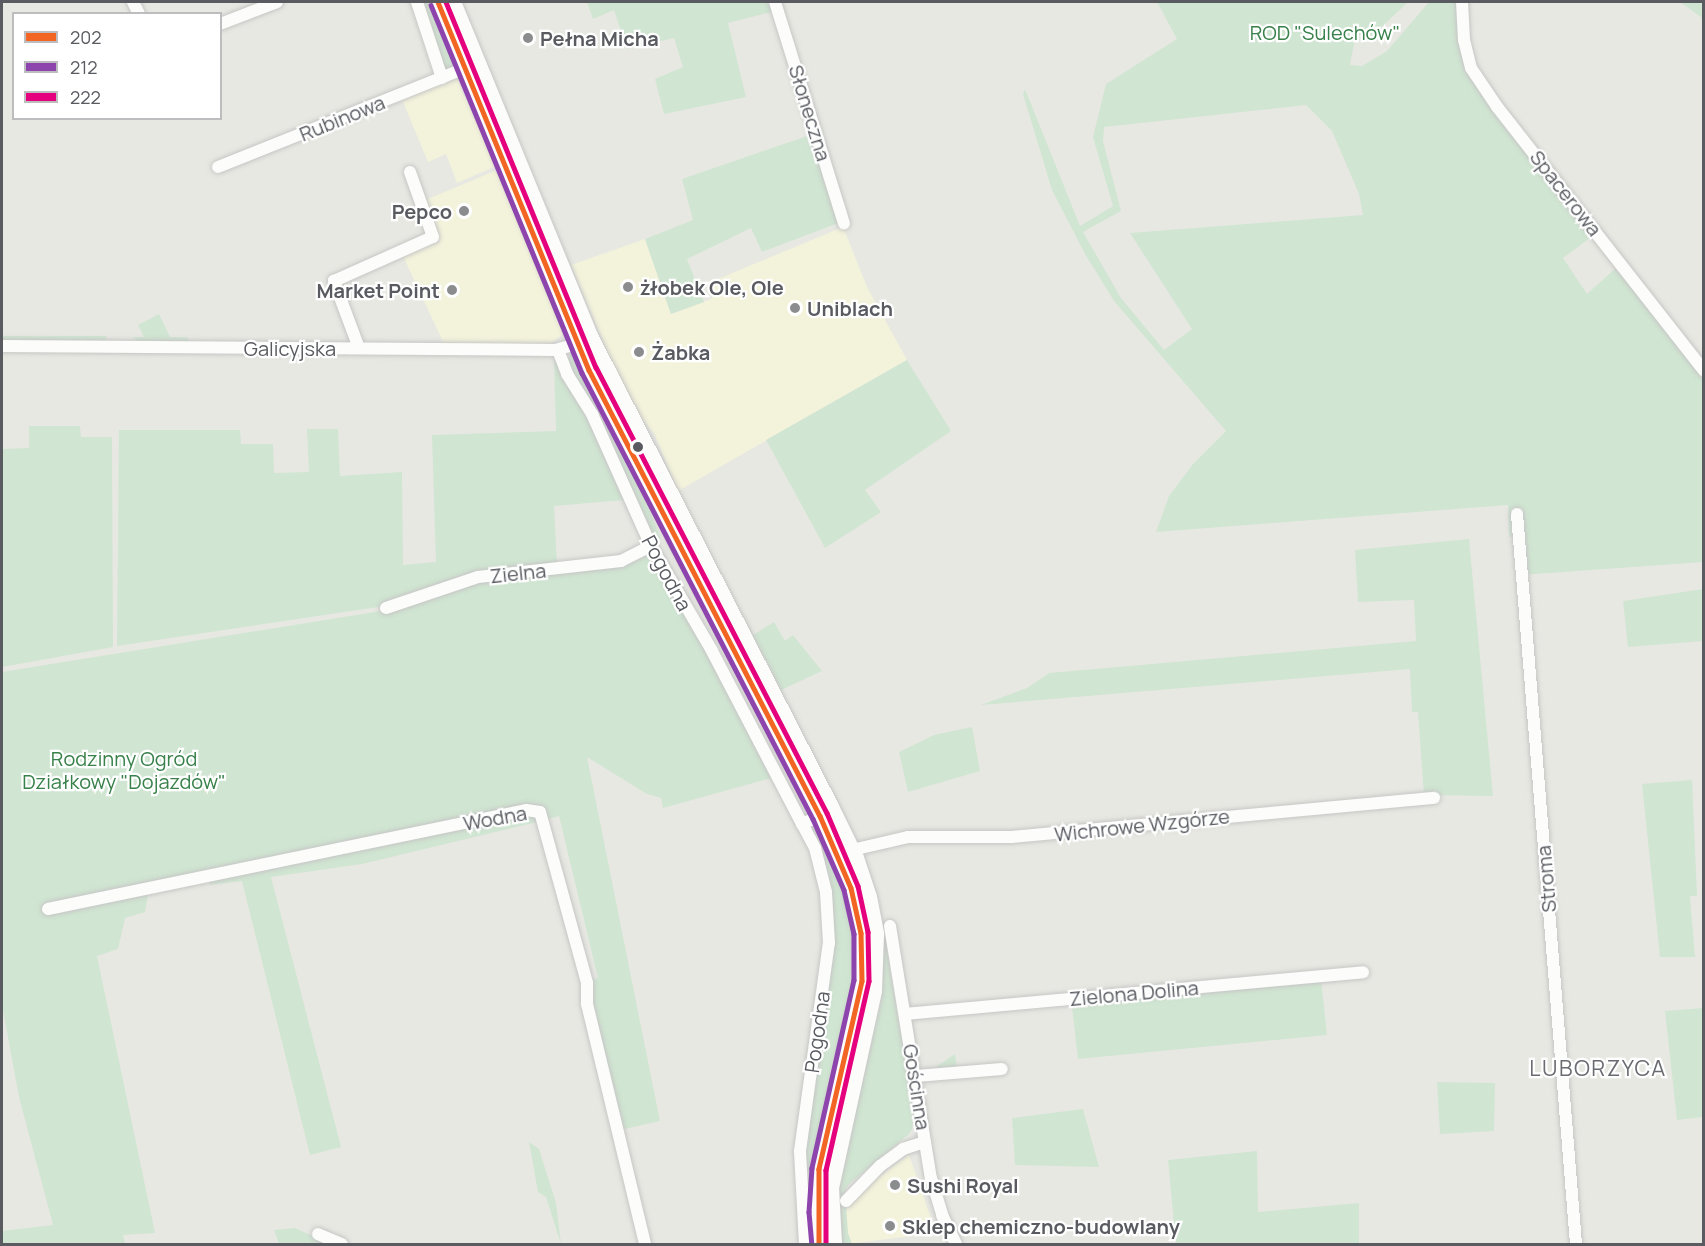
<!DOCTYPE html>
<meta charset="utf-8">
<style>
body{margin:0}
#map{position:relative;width:1705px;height:1246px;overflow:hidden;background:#e8e8e3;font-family:Manrope,sans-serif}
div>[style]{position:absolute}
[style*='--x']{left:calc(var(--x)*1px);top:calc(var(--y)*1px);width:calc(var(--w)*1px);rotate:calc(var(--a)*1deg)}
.commercial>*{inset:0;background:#f3f2db}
.green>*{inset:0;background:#d0e5d2}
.roads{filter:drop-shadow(0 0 2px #c6c6c5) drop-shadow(0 0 2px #c6c6c5)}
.street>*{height:12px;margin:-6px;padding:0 6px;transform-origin:6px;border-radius:6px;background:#fcfcfb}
.secondary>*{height:16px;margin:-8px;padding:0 8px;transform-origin:8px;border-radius:8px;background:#fcfcfb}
.bus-1>*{height:4.5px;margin:-2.25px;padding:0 2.25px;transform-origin:2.25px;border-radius:2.25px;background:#f26522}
.bus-2>*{height:4.5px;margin:-2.25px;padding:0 2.25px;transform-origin:2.25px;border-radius:2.25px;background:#8e44ad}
.bus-3>*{height:4.5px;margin:-2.25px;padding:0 2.25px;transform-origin:2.25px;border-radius:2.25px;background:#e5007d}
.dots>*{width:16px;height:16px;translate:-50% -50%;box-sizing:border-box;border:3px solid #fff;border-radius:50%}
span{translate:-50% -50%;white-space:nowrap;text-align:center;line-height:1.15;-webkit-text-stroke:4.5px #fff;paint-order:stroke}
.park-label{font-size:20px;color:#38814a}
.poi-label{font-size:20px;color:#595b61;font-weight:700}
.left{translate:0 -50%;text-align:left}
.right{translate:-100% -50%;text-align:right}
.street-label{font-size:20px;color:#595b61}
.quarter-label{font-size:22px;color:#6a6c72;letter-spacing:1.5px}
.frame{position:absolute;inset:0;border:3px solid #595b61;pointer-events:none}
.legend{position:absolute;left:12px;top:12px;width:210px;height:108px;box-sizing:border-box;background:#fff;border:2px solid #bdbdc0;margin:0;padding:8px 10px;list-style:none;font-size:18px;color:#595b61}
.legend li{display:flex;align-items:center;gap:12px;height:30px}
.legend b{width:30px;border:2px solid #bdbdc0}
</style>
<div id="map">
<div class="commercial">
<div style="clip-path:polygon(455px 75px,496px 166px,457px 183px,446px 154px,428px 162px,401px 97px)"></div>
<div style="clip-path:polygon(497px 170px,558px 315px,562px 335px,549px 345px,445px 346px,403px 256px,440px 242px,423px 201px)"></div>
<div style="clip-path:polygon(843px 227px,867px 287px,907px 360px,678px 491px,654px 433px,639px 416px,622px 386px,571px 265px,645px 239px,671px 314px,711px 299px,718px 279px)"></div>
<div style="clip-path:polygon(909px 1155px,936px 1233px,848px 1244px,844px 1212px,871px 1183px)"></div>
</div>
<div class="green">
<div style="clip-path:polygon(423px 2px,430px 2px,456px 64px,450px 70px,445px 71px,438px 55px)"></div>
<div style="clip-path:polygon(587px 2px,772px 2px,775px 11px,728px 23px,746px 97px,664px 114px,655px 79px,683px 67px,674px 38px,627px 49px,614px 10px,593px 19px)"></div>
<div style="clip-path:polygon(evenodd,1157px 2px,1408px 2px,1364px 44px,1361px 35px,1356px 34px,1350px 65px,1362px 66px,1387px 51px,1429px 2px,1459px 2px,1466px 67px,1594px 235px,1563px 258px,1587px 294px,1616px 268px,1703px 379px,1703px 562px,1520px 575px,1517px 536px,1509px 537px,1508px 505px,1156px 532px,1169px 496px,1193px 464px,1226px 431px,1114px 301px,1085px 254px,1052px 190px,1023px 94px,1025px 89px,1080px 226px,1113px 206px,1093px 137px,1106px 84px,1177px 39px,1157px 2px,1306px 105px,1332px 131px,1359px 194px,1363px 215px,1130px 233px,1192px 329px,1164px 350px,1121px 298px,1083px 232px,1121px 211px,1103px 141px,1104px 127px,1306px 105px)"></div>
<div style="clip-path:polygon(1680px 2px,1703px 2px,1703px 24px,1701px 17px)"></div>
<div style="clip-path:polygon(813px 134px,841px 222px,762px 252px,751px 228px,687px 259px,704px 302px,671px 314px,645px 239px,693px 220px,682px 179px)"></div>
<div style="clip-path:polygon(159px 314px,170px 337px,187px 337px,189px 343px,139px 342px,133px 337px,144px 337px,138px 325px)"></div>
<div style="clip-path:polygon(2px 336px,106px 336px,107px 343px,2px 342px)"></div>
<div style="clip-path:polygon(571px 353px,576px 355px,634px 472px,661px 539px,651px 539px,606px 435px,566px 363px)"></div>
<div style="clip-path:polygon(554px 359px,589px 414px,624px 500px,554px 506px,557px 566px,438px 586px,378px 607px,117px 646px,119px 430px,240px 430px,241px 444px,273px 444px,274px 473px,309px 472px,307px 429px,338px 429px,340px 476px,402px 472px,403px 565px,436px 562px,432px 435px,556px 431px)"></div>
<div style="clip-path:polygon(907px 360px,951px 431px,865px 490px,881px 512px,825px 548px,766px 440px)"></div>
<div style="clip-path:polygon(29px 426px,80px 426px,81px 437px,112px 437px,113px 647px,2px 667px,2px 449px,29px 448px)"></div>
<div style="clip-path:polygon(1469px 539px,1493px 796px,1424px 795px,1418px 712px,1412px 712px,1410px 669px,981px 705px,1027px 688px,1049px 673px,1416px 641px,1414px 600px,1358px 602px,1355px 550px)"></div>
<div style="clip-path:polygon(646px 554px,651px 557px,709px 651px,775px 777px,663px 808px,661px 798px,647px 794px,587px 757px,660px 1121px,620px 1130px,584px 982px,598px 978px,559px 816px,546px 820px,541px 805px,442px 823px,149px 889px,145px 912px,125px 918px,118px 949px,97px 956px,155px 1233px,123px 1235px,125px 1244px,2px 1244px,2px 1231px,53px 1225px,19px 1097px,2px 1005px,2px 672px,381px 611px,478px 581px)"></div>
<div style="clip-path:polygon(1703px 589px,1703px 641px,1628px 647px,1623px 601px)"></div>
<div style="clip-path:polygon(774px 622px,785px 641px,793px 635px,822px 671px,781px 690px,753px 635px)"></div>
<div style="clip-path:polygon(972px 727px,980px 771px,908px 792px,899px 752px,934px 735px)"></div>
<div style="clip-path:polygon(1692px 780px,1697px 896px,1690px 896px,1695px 957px,1660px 957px,1642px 784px)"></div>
<div style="clip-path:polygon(531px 813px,541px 821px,362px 864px,271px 877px,341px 1147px,310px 1155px,242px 881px,210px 885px,209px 877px)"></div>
<div style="clip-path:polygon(818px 826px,851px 913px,856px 962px,811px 1244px,802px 1150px,831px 943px,809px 831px)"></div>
<div style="clip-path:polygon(883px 926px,915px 1121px,910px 1133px,848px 1185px,845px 1191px,848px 1233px,852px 1244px,841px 1244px,839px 1182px,882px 998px)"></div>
<div style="clip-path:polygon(1321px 979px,1327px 1035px,1078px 1059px,1071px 998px)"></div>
<div style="clip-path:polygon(1703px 1008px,1703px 1117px,1677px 1120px,1665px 1011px)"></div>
<div style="clip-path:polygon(955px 1054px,957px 1068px,937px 1069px,937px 1066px)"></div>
<div style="clip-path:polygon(1437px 1082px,1495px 1083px,1494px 1131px,1440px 1134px)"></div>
<div style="clip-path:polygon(1083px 1109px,1099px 1167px,1015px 1165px,1012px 1118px)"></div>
<div style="clip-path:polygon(529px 1142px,539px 1149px,556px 1203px,561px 1244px,546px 1197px,538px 1192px)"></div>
<div style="clip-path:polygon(1257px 1151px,1258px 1212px,1359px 1203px,1359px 1244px,1176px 1244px,1168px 1160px)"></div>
<div style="clip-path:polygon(295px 1228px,330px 1244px,279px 1244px,274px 1230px)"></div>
</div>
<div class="roads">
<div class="street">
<div style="--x:133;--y:2;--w:13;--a:63"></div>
<div style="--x:417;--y:2;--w:80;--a:71.8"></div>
<div style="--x:775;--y:2;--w:232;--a:72.7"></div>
<div style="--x:1462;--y:2;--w:38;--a:87"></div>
<div style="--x:1464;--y:40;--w:29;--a:76"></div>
<div style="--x:1471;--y:68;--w:48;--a:56"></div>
<div style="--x:1498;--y:108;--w:334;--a:51.9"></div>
<div style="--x:220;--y:24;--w:61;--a:-21.1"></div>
<div style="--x:218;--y:167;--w:266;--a:-21.8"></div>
<div style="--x:2;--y:346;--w:553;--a:0.41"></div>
<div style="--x:555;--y:350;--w:24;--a:-15"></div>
<div style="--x:359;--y:348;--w:72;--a:-110.5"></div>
<div style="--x:334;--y:281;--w:108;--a:-24"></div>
<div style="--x:433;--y:237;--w:69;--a:-109.5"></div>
<div style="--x:558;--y:350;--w:26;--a:69"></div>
<div style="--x:567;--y:374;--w:47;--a:58"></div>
<div style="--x:592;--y:414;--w:145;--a:65.9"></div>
<div style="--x:651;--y:546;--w:121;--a:59.8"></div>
<div style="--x:712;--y:651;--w:195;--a:62.5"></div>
<div style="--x:1517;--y:514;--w:732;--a:85.38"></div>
<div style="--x:386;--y:608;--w:97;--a:-18.6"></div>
<div style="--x:478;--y:577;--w:144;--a:-6.4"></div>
<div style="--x:621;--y:561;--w:34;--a:-27"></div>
<div style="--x:852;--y:850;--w:57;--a:-13.1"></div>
<div style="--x:908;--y:837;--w:104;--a:0"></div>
<div style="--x:1012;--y:837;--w:424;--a:-5.3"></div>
<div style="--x:48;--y:909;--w:488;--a:-11.7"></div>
<div style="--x:526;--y:810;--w:14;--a:8"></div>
<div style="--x:540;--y:812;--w:177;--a:74.6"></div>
<div style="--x:587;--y:983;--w:21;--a:90"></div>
<div style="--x:587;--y:1004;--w:247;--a:76.4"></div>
<div style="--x:890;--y:926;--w:255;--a:80.8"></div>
<div style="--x:931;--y:1178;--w:39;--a:73"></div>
<div style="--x:942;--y:1215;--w:32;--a:64"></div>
<div style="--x:905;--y:1014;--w:460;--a:-5.2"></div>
<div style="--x:916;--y:1076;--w:86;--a:-4.7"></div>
<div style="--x:846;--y:1201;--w:49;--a:-45.8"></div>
<div style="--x:880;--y:1166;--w:29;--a:-36"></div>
<div style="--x:903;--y:1149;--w:23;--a:-18"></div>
<div style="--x:318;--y:1234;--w:26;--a:23"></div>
<div style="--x:805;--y:1244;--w:93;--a:-93.1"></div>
<div style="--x:800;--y:1151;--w:210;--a:-82.1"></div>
<div style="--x:829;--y:943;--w:51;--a:-93.4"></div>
<div style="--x:826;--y:892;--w:45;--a:-104"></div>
<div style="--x:815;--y:848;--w:27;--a:-118"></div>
<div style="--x:802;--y:824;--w:20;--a:-24"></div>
</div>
<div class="secondary">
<div style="--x:438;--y:2;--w:398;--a:67.7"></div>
<div style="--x:589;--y:370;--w:502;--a:62.62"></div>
<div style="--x:820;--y:816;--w:78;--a:66.7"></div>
<div style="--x:851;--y:888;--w:46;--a:77.5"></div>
<div style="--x:861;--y:933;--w:48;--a:88.8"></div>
<div style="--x:862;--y:981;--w:193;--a:102.9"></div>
<div style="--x:819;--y:1169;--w:43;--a:94"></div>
<div style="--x:816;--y:1212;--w:32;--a:85"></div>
<div style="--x:453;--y:2;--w:363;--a:67.7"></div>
<div style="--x:591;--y:338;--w:527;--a:62.9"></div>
<div style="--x:831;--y:807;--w:57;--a:63.9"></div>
<div style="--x:856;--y:858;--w:41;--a:71.6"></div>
<div style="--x:869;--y:897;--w:38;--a:79"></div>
<div style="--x:876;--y:934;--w:57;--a:92"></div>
<div style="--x:874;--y:991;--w:202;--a:102.3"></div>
<div style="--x:831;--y:1188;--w:56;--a:86.9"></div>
</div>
</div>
<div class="bus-1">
<div style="--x:438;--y:2;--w:398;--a:67.7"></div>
<div style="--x:589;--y:370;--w:502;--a:62.62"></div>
<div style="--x:820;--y:816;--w:78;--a:66.7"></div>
<div style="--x:851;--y:888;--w:46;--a:77.5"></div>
<div style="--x:861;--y:933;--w:48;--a:88.8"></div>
<div style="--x:862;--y:981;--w:193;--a:102.9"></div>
<div style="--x:819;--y:1169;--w:75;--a:90"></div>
</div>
<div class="bus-2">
<div style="--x:431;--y:5;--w:398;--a:67.7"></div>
<div style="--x:582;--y:373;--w:502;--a:62.62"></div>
<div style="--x:813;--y:819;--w:77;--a:66.4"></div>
<div style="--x:844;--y:890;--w:45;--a:77.2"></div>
<div style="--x:854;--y:934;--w:46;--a:90"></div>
<div style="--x:854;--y:980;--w:193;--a:102.6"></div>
<div style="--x:812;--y:1168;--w:44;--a:93.9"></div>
<div style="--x:809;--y:1212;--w:32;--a:85"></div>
</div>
<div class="bus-3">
<div style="--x:446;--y:2;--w:395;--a:67.7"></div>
<div style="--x:596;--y:367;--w:502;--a:62.62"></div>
<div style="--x:827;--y:813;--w:79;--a:67"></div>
<div style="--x:858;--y:886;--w:47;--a:77.7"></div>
<div style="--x:868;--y:932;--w:49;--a:88.8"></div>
<div style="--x:869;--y:981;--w:194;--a:102.8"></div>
<div style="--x:826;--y:1170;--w:73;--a:90"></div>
</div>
<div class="dots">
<div style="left:528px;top:38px;background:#8b8c8e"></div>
<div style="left:464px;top:211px;background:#8b8c8e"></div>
<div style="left:628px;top:287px;background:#8b8c8e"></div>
<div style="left:452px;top:290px;background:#8b8c8e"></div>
<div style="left:795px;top:308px;background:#8b8c8e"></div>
<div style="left:639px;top:352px;background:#8b8c8e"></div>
<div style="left:638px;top:447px;background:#595b61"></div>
<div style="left:895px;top:1185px;background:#8b8c8e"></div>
<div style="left:890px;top:1226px;background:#8b8c8e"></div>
</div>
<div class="park-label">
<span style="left:1325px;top:32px">ROD "Sulechów"</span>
<span style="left:124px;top:770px">Rodzinny Ogród<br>Działkowy "Dojazdów"</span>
</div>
<div class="poi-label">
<span class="left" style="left:540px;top:38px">Pełna Micha</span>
<span class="right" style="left:452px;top:211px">Pepco</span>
<span class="left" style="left:640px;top:287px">żłobek Ole, Ole</span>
<span class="right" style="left:440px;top:290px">Market Point</span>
<span class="left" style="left:807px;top:308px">Uniblach</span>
<span class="left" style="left:651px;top:352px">Żabka</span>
<span class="left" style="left:907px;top:1185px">Sushi Royal</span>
<span class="left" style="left:902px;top:1226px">Sklep chemiczno-budowlany</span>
</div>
<div class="street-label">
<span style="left:810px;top:113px;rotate:73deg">Słoneczna</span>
<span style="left:342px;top:118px;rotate:-22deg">Rubinowa</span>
<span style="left:1566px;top:193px;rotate:52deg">Spacerowa</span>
<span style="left:290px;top:348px">Galicyjska</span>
<span style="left:518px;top:573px;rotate:-6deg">Zielna</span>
<span style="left:667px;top:573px;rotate:62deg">Pogodna</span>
<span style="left:495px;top:818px;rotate:-10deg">Wodna</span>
<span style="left:1142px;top:825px;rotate:-6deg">Wichrowe Wzgórze</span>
<span style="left:1546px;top:879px;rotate:-95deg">Stroma</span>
<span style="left:1134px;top:993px;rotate:-5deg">Zielona Dolina</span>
<span style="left:817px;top:1032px;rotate:-82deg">Pogodna</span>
<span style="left:917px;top:1087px;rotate:81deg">Gościnna</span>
</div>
<div class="quarter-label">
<span style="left:1598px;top:1069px">LUBORZYCA</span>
</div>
<div class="frame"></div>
<ul class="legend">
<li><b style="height:8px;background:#f26522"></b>202</li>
<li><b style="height:8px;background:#8e44ad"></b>212</li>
<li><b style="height:8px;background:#e5007d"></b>222</li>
</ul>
</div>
